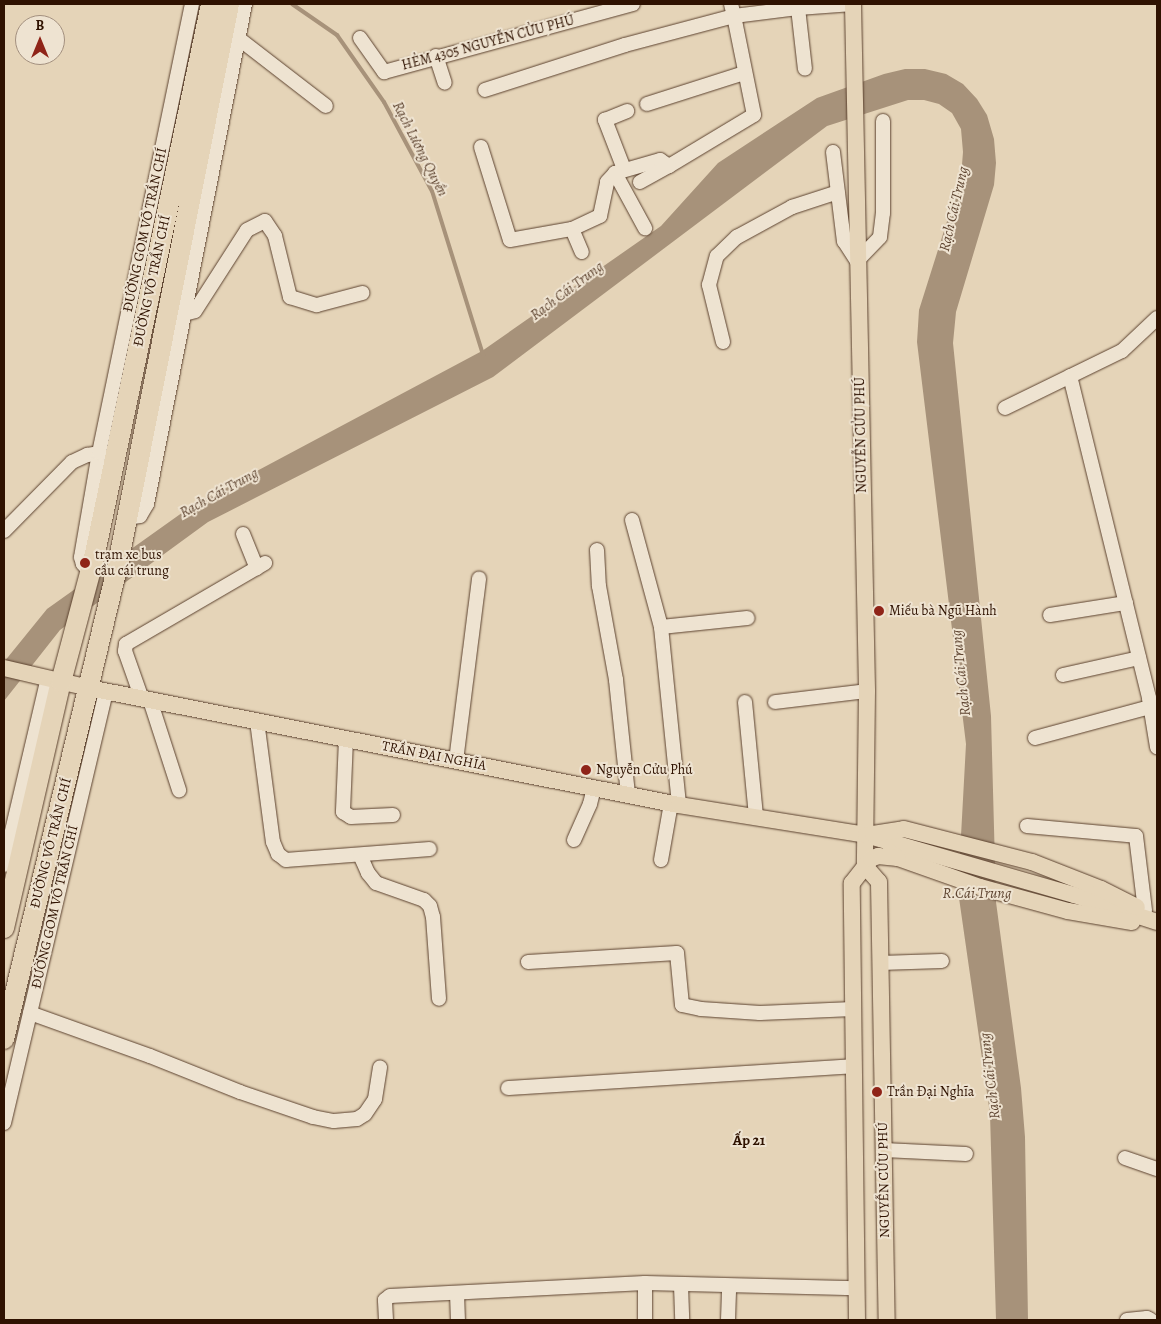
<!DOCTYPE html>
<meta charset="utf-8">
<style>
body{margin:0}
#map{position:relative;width:1161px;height:1324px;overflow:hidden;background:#e5d4b8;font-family:Alegreya,serif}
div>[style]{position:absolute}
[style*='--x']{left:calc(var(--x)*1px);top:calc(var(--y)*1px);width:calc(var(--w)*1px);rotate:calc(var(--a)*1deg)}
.water>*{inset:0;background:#a7927a}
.stream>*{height:4px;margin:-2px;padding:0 2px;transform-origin:2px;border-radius:2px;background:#a7927a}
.roads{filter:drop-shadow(0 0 1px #5c422f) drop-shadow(0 0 1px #5c422f)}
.minor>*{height:14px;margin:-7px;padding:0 7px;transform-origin:7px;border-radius:7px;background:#eee3d1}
.major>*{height:16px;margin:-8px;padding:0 8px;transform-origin:8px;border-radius:8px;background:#e5d4b8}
.highway>*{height:20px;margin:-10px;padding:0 10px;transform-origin:10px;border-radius:10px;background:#e5d4b8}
.dots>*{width:14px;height:14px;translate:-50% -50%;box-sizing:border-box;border:2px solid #eee3d1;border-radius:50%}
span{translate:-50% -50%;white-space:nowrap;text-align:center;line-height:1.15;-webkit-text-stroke:4px #eee3d1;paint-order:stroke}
.street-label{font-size:14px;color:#2f1201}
.poi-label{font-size:14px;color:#2f1201}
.left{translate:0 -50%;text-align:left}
.water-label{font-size:15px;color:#5f4531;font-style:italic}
.neighbourhood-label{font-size:15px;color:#2f1201;font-weight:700}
.frame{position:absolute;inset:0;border:5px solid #2f1201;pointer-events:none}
.north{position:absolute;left:15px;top:15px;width:50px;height:50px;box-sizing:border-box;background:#eee3d1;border:1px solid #a28f7e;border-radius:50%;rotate:0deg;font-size:14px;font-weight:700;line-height:20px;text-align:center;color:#2f1201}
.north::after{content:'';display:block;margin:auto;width:18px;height:22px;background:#8f2418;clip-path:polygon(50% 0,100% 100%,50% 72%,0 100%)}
</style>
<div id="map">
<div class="water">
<div style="clip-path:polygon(905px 69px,925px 69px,946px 74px,963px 84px,977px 99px,987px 115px,994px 139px,996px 163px,994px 185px,956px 312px,953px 343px,991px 716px,996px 902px,1021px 1088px,1025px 1137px,1028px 1320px,996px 1320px,990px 1114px,958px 891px,966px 744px,917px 342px,919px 310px,961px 177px,963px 152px,961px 129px,952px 113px,939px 104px,924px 100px,908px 100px,827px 126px,493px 377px,208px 522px,60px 630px,4px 701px,4px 662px,47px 609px,193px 505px,482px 351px,661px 226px,718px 163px,817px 98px,884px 74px)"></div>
</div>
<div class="stream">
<div style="--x:292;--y:4;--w:55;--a:34.6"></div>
<div style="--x:337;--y:35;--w:82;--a:55"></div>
<div style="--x:384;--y:102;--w:101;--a:61.7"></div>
<div style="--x:432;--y:191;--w:172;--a:72.7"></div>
</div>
<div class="roads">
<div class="minor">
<div style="--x:731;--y:4;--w:12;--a:76"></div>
<div style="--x:734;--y:16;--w:64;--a:-7.1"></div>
<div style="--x:798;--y:8;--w:55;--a:-4.2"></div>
<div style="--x:798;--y:8;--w:61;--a:83.5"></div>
<div style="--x:238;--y:38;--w:111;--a:37.7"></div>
<div style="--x:360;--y:38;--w:42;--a:54.8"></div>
<div style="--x:384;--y:72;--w:258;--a:-15.3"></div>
<div style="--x:436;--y:56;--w:28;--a:72"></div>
<div style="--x:647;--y:104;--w:102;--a:-17.7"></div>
<div style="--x:481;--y:147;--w:97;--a:72.7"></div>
<div style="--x:510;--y:240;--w:63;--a:-10.1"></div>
<div style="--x:572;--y:229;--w:31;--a:-25"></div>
<div style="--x:600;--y:216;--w:35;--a:-78"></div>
<div style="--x:607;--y:182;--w:12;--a:-48"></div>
<div style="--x:615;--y:173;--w:47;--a:-16.1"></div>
<div style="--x:660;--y:160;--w:11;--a:34"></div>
<div style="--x:669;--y:166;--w:99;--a:-31"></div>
<div style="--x:754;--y:115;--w:101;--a:-101.4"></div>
<div style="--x:734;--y:16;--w:113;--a:165.1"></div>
<div style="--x:625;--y:45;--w:147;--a:162.2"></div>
<div style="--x:833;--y:152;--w:90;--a:83"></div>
<div style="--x:844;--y:241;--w:24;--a:57"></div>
<div style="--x:857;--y:261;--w:33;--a:-46"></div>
<div style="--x:880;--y:237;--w:24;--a:-83"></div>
<div style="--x:883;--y:213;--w:92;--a:-90"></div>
<div style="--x:624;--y:169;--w:53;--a:-111.2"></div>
<div style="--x:605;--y:120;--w:24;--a:-22"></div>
<div style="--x:615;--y:173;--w:63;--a:61.4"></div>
<div style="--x:640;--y:182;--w:33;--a:-29"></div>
<div style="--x:572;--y:229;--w:25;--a:67"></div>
<div style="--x:184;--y:314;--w:11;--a:-15"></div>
<div style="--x:195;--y:311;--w:96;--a:-57.3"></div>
<div style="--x:247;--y:230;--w:20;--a:-27"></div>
<div style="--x:265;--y:221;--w:18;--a:56"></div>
<div style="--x:275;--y:236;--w:63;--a:76.2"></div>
<div style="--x:290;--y:297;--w:28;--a:17"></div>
<div style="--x:317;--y:305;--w:47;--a:-14.9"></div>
<div style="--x:723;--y:342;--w:59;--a:-103.8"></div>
<div style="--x:709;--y:285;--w:30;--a:-75"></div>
<div style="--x:717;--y:256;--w:28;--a:-44"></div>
<div style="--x:737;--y:237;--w:63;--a:-28.6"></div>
<div style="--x:792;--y:207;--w:48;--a:-18.1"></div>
<div style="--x:1070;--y:376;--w:332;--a:76.2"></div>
<div style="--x:1149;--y:698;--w:50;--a:80.7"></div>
<div style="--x:1005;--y:408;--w:130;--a:-26"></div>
<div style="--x:1122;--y:351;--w:48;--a:-43.3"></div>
<div style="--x:126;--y:518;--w:14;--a:-8"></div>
<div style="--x:140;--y:516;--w:14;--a:-60"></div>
<div style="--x:147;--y:504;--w:510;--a:-78.91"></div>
<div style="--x:632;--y:520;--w:111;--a:74.8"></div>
<div style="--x:661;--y:627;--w:179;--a:84.2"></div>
<div style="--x:4;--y:531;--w:97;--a:-45.4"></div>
<div style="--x:72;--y:462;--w:17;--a:-25"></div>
<div style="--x:87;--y:455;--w:12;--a:-9"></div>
<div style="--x:243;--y:534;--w:37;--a:68"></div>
<div style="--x:597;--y:550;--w:36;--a:87"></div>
<div style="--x:599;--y:586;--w:96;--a:79.7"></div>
<div style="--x:616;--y:680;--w:115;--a:84"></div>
<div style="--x:90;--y:572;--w:11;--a:-131"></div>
<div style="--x:83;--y:564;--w:7;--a:-106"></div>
<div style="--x:81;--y:557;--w:106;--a:-80.2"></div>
<div style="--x:99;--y:453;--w:459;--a:-78.3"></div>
<div style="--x:1050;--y:615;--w:77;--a:-9"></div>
<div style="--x:661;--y:627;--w:87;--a:-5.9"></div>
<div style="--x:1063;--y:675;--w:78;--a:-12.6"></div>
<div style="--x:142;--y:699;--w:51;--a:-109.5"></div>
<div style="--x:125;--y:651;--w:7;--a:-82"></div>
<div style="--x:126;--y:644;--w:161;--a:-30.2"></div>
<div style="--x:150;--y:700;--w:95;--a:72.1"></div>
<div style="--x:745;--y:702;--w:116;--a:84.5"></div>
<div style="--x:775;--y:702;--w:93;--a:-6.8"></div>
<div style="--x:257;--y:721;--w:122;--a:82.5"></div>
<div style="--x:273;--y:842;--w:13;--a:67"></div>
<div style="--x:278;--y:854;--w:10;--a:37"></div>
<div style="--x:286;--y:860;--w:144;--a:-4.4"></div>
<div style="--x:1035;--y:738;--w:119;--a:-15.1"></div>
<div style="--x:346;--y:739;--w:73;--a:92.4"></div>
<div style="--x:343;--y:812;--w:9;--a:32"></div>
<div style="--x:351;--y:817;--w:42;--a:-2.7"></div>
<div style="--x:456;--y:761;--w:184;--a:-82.8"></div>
<div style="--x:1027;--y:826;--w:109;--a:5.2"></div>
<div style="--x:1136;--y:836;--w:75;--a:83.1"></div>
<div style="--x:574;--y:840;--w:39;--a:-66"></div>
<div style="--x:590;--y:804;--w:16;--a:-76"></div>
<div style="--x:360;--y:855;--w:20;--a:66"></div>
<div style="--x:368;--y:873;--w:13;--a:51"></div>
<div style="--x:376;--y:883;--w:51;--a:19.5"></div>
<div style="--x:424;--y:900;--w:8;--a:45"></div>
<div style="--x:430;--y:906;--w:11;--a:75"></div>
<div style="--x:433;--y:917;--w:82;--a:85.8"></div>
<div style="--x:661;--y:860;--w:58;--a:-80"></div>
<div style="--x:4;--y:865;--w:192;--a:-76.8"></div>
<div style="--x:528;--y:962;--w:149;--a:-3.5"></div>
<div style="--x:677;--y:953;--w:52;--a:84.5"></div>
<div style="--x:682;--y:1005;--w:19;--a:12"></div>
<div style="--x:701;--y:1009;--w:59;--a:3.9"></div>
<div style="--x:760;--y:1013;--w:93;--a:-2.5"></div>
<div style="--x:880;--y:963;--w:62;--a:-1.8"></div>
<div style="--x:30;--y:1013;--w:127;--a:19.7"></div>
<div style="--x:150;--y:1056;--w:97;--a:21.8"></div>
<div style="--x:240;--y:1092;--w:77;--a:18.9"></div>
<div style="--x:313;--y:1117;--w:21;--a:11"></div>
<div style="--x:334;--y:1121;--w:23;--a:-5"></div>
<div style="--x:357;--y:1119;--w:9;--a:-32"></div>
<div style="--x:365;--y:1114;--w:18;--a:-56"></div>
<div style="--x:375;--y:1099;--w:32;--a:-81"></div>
<div style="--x:508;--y:1088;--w:346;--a:-3.6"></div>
<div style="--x:4;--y:1123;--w:443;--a:-76.7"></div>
<div style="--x:884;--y:1150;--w:82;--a:2.8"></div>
<div style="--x:1125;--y:1158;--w:34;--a:19"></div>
<div style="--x:681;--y:1285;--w:35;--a:88"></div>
<div style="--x:457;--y:1293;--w:27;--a:88"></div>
<div style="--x:386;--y:1320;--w:20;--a:-93"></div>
<div style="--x:385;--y:1300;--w:6;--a:-39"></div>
<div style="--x:390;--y:1296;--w:255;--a:-2.9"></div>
<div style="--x:645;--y:1283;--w:211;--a:1.4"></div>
<div style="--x:645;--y:1320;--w:37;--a:-90"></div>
<div style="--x:728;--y:1320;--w:34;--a:-88"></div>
<div style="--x:1127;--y:1320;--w:20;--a:-6"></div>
<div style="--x:1147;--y:1318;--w:4;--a:27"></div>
</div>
<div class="major">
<div style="--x:853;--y:4;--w:687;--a:88.83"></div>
<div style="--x:867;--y:691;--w:175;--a:90.7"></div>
<div style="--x:865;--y:866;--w:21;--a:49"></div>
<div style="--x:879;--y:882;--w:438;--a:89"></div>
<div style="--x:4;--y:668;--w:87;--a:13.2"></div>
<div style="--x:89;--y:688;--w:601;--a:11.22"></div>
<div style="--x:679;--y:805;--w:189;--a:9.1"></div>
<div style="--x:866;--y:835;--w:216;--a:16.1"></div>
<div style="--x:1074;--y:895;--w:87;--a:18"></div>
<div style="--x:873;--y:834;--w:31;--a:-9"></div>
<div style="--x:904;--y:829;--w:132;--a:14.5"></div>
<div style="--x:1032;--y:862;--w:74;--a:21.4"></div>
<div style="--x:1101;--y:889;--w:40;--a:26.6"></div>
<div style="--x:890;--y:852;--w:10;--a:37"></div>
<div style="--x:898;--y:858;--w:87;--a:19.5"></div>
<div style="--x:980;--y:887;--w:91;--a:15.3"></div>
<div style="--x:1068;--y:911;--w:65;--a:9.8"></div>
<div style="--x:857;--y:1320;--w:437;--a:-90.7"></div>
<div style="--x:852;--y:883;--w:31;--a:-52"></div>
<div style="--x:871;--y:859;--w:8;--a:-23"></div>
<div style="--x:878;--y:856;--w:20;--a:6"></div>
</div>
<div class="highway">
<div style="--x:4;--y:928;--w:253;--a:-77"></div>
<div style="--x:61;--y:682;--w:128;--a:-75.1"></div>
<div style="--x:94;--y:558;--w:566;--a:-78.07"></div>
<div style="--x:4;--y:1039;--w:499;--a:-76.5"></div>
<div style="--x:120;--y:554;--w:561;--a:-78.79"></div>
</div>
</div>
<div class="dots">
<div style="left:85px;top:563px;background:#8f2418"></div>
<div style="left:879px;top:611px;background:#8f2418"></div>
<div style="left:586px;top:770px;background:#8f2418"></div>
<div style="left:877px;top:1092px;background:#8f2418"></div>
</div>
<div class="street-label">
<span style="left:488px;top:43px;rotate:-15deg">HẺM 4305 NGUYỄN CỬU PHÚ</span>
<span style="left:145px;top:230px;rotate:-78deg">ĐƯỜNG GOM VÕ TRẦN CHÍ</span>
<span style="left:152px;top:281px;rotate:-78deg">ĐƯỜNG VÕ TRẦN CHÍ</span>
<span style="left:861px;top:435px;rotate:-91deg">NGUYỄN CỬU PHÚ</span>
<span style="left:434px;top:756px;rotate:11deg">TRẦN ĐẠI NGHĨA</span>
<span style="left:51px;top:843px;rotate:-76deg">ĐƯỜNG VÕ TRẦN CHÍ</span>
<span style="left:55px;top:907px;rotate:-77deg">ĐƯỜNG GOM VÕ TRẦN CHÍ</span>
<span style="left:884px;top:1180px;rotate:-91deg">NGUYỄN CỬU PHÚ</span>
</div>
<div class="poi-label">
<span class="left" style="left:95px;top:563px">trạm xe bus<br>cầu cái trung</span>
<span class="left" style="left:889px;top:611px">Miếu bà Ngũ Hành</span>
<span class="left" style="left:596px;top:770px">Nguyễn Cửu Phú</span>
<span class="left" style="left:887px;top:1092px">Trần Đại Nghĩa</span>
</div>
<div class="water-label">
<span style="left:420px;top:149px;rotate:63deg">Rạch Lương Quyền</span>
<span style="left:954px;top:209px;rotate:-77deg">Rạch Cái Trung</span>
<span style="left:567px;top:291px;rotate:-37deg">Rạch Cái Trung</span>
<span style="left:219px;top:493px;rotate:-29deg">Rạch Cái Trung</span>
<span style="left:961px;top:673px;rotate:-96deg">Rạch Cái Trung</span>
<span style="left:977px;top:894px">R.Cái Trung</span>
<span style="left:990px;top:1076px;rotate:-97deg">Rạch Cái Trung</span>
</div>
<div class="neighbourhood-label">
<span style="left:749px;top:1141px">Ấp 21</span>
</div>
<div class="frame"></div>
<div class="north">B</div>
</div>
